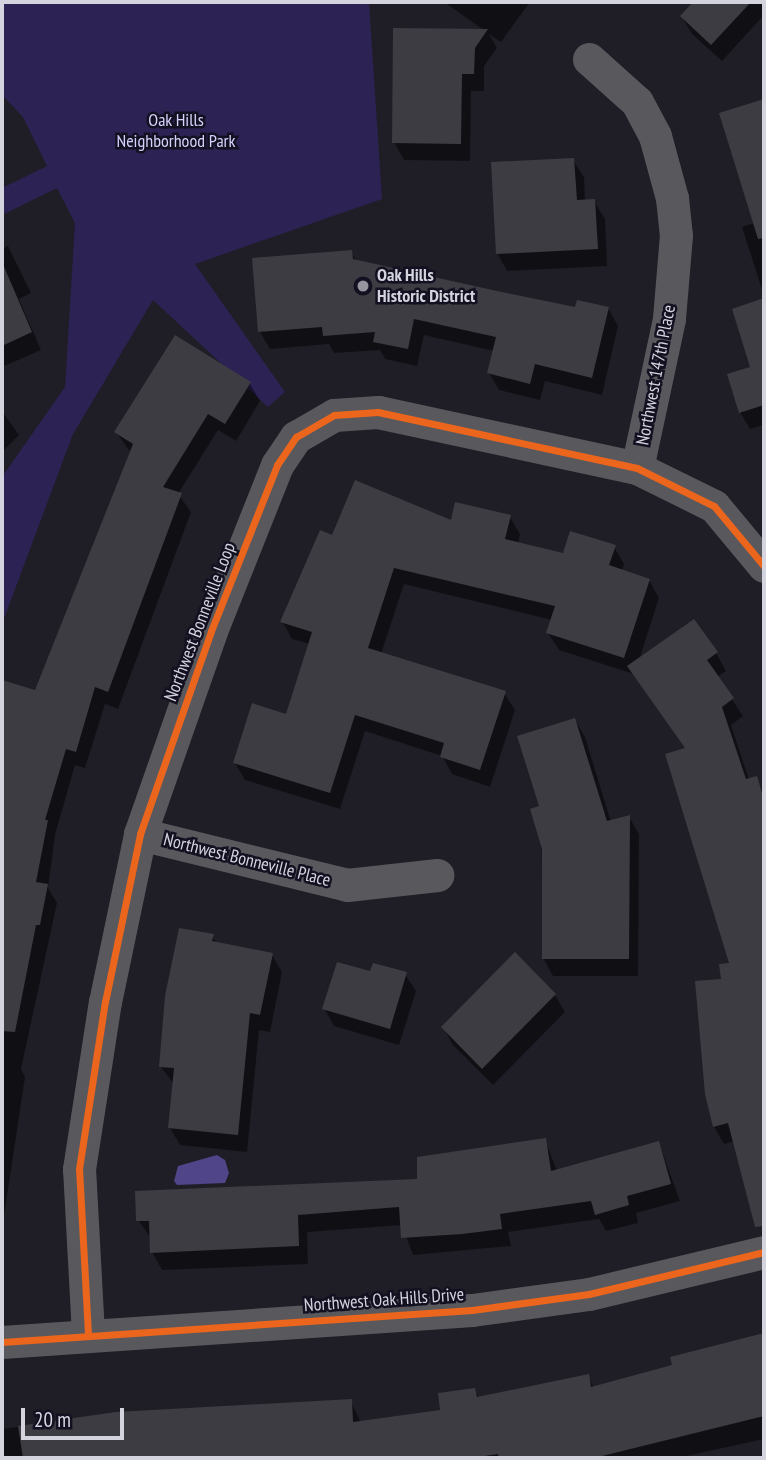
<!DOCTYPE html>
<style>
body{margin:0}
#map{position:relative;width:766px;height:1460px;overflow:hidden;background:#1f1e27;font-family:"PT Sans Narrow",sans-serif}
div>[style]{position:absolute}
[style*='--x']{left:calc(var(--x)*1px);top:calc(var(--y)*1px);width:calc(var(--w)*1px);rotate:calc(var(--a)*1deg)}
.green>*{inset:0;background:#2c2253}
.water>*{inset:0;background:#4f4588}
.shadow>*{inset:0;background:#0007}
.building>*{inset:0;background:#3c3c42}
.minor>*{height:33px;margin:-16.5px;padding:0 16.5px;transform-origin:16.5px;border-radius:16.5px;background:#59595d}
.cycleway>*{height:7px;margin:-3.5px;padding:0 3.5px;transform-origin:3.5px;border-radius:3.5px;background:#eb651d}
.dots>*{width:19px;height:19px;translate:-50% -50%;box-sizing:border-box;border:4px solid #131121;border-radius:50%}
span{translate:-50% -50%;white-space:nowrap;text-align:center;line-height:1.15;-webkit-text-stroke:5px #131121;paint-order:stroke}
.park-label{font-size:18px;color:#d5d2fd}
.poi-label{font-size:18px;color:#d4d4df;font-weight:700}
.left{translate:0 -50%;text-align:left}
.street-label{font-size:18px;color:#d4d4df}
.frame{position:absolute;inset:0;border:4px solid #d4d4df;pointer-events:none}
.scale{position:absolute;left:21px;top:1408px;width:103px;height:32px;box-sizing:border-box;border:4px solid #d4d4df;border-top:0;padding-left:9px;font-size:21px;line-height:24px;white-space:nowrap;color:#d4d4df;-webkit-text-stroke:5px #131121;paint-order:stroke}
</style>
<div id="map">
<div class="green">
<div style="clip-path:polygon(2px 2px,369px 2px,382px 199px,195px 264px,285px 392px,268px 407px,153px 300px,73px 434px,2px 624px,2px 477px,65px 387px,75px 223px,57px 188px,2px 215px,2px 188px,47px 166px,23px 117px,2px 95px)"></div>
</div>
<div class="water">
<div style="clip-path:polygon(217px 1155px,225px 1160px,229px 1173px,225px 1183px,177px 1185px,174px 1181px,178px 1166px)"></div>
</div>
<div class="shadow">
<div style="clip-path:polygon(444px 2px,530px 2px,501px 42px,489px 34px,497px 48px,484px 66px,484px 91px,471px 91px,470px 161px,404px 160px,394px 142px,485px 31px)"></div>
<div style="clip-path:polygon(689px 2px,764px 2px,764px 15px,722px 61px,692px 34px,682px 17px,692px 5px)"></div>
<div style="clip-path:polygon(764px 101px,764px 296px,742px 227px,754px 223px,721px 114px)"></div>
<div style="clip-path:polygon(573px 160px,584px 177px,585px 202px,594px 201px,605px 219px,607px 266px,507px 271px,497px 253px)"></div>
<div style="clip-path:polygon(8px 246px,31px 293px,19px 299px,41px 350px,2px 367px,2px 249px)"></div>
<div style="clip-path:polygon(351px 252px,357px 262px,576px 309px,608px 308px,618px 326px,602px 395px,545px 381px,540px 400px,499px 390px,489px 373px,494px 351px,424px 335px,417px 366px,385px 359px,380px 350px,334px 353px,329px 344px,270px 349px,260px 332px,254px 260px)"></div>
<div style="clip-path:polygon(764px 300px,764px 425px,750px 429px,740px 412px,752px 369px,734px 310px)"></div>
<div style="clip-path:polygon(175px 337px,250px 384px,260px 401px,236px 441px,218px 430px,178px 494px,191px 512px,118px 709px,105px 704px,85px 768px,75px 765px,55px 835px,48px 888px,57px 903px,21px 1069px,25px 1077px,2px 1229px,2px 685px,36px 692px,131px 453px,116px 432px)"></div>
<div style="clip-path:polygon(2px 411px,19px 435px,2px 452px)"></div>
<div style="clip-path:polygon(510px 517px,520px 534px,518px 544px,564px 555px,614px 547px,624px 564px,622px 572px,649px 580px,659px 598px,639px 660px,716px 653px,726px 671px,717px 677px,743px 716px,731px 725px,749px 780px,756px 778px,764px 793px,764px 1199px,755px 1201px,734px 1141px,724px 1144px,714px 1127px,723px 980px,732px 964px,686px 749px,634px 674px,559px 650px,548px 633px,552px 620px,404px 584px,381px 654px,504px 693px,515px 710px,490px 787px,452px 774px,442px 756px,365px 731px,340px 809px,245px 780px,235px 763px,287px 716px,310px 644px,292px 639px,282px 621px,333px 537px)"></div>
<div style="clip-path:polygon(575px 720px,585px 737px,611px 822px,629px 817px,639px 834px,638px 976px,553px 976px,543px 958px,541px 807px)"></div>
<div style="clip-path:polygon(212px 936px,217px 944px,272px 955px,282px 972px,270px 1032px,259px 1030px,247px 1152px,180px 1145px,170px 1128px,174px 1084px,161px 1067px)"></div>
<div style="clip-path:polygon(371px 973px,405px 974px,416px 991px,399px 1045px,334px 1026px,324px 1008px)"></div>
<div style="clip-path:polygon(555px 995px,565px 1012px,493px 1085px,453px 1045px,443px 1027px)"></div>
<div style="clip-path:polygon(545px 1140px,557px 1171px,659px 1143px,680px 1201px,636px 1213px,638px 1223px,606px 1231px,599px 1219px,508px 1232px,511px 1246px,413px 1255px,402px 1225px,307px 1232px,308px 1264px,162px 1270px,152px 1252px,151px 1238px,138px 1220px,418px 1180px)"></div>
<div style="clip-path:polygon(764px 1335px,764px 1439px,677px 1458px,2px 1458px,2px 1429px,116px 1414px,351px 1401px,361px 1423px,442px 1411px,474px 1389px,479px 1398px,588px 1376px,594px 1388px,674px 1366px,672px 1358px)"></div>
</div>
<div class="building">
<div style="clip-path:polygon(693px 2px,751px 2px,711px 45px,680px 16px)"></div>
<div style="clip-path:polygon(393px 28px,488px 29px,475px 48px,474px 74px,462px 74px,461px 144px,392px 143px)"></div>
<div style="clip-path:polygon(764px 99px,764px 238px,758px 239px,719px 113px)"></div>
<div style="clip-path:polygon(574px 158px,577px 200px,595px 199px,598px 249px,496px 254px,491px 162px)"></div>
<div style="clip-path:polygon(352px 250px,353px 259px,497px 291px,575px 307px,577px 300px,609px 307px,592px 378px,535px 364px,530px 384px,487px 373px,496px 337px,414px 319px,408px 349px,373px 342px,375px 332px,323px 336px,322px 327px,258px 332px,252px 258px)"></div>
<div style="clip-path:polygon(2px 262px,32px 332px,2px 346px)"></div>
<div style="clip-path:polygon(764px 298px,764px 405px,739px 413px,727px 374px,750px 367px,732px 309px)"></div>
<div style="clip-path:polygon(175px 335px,251px 382px,225px 424px,208px 414px,163px 487px,182px 493px,108px 692px,95px 687px,76px 752px,66px 749px,45px 820px,48px 820px,36px 882px,48px 884px,40px 925px,36px 925px,15px 1032px,2px 1031px,2px 680px,35px 690px,133px 444px,114px 432px)"></div>
<div style="clip-path:polygon(355px 480px,451px 520px,455px 502px,511px 515px,505px 539px,563px 553px,570px 531px,616px 545px,609px 565px,650px 579px,624px 658px,546px 633px,555px 606px,394px 568px,368px 648px,506px 691px,480px 770px,440px 757px,444px 743px,355px 715px,330px 793px,233px 763px,252px 703px,286px 714px,312px 632px,280px 622px,320px 530px,332px 535px)"></div>
<div style="clip-path:polygon(694px 619px,718px 652px,707px 660px,734px 698px,722px 707px,746px 779px,757px 776px,764px 799px,764px 1226px,755px 1227px,728px 1123px,713px 1127px,705px 1094px,695px 981px,721px 979px,719px 964px,729px 963px,665px 754px,685px 748px,627px 666px)"></div>
<div style="clip-path:polygon(575px 718px,607px 821px,630px 815px,629px 959px,542px 959px,542px 849px,530px 809px,539px 806px,517px 736px)"></div>
<div style="clip-path:polygon(179px 928px,214px 934px,212px 941px,273px 953px,260px 1015px,250px 1013px,238px 1135px,168px 1128px,174px 1068px,159px 1067px,165px 996px)"></div>
<div style="clip-path:polygon(515px 952px,556px 994px,482px 1069px,441px 1027px)"></div>
<div style="clip-path:polygon(337px 962px,370px 971px,373px 963px,407px 972px,390px 1029px,322px 1009px)"></div>
<div style="clip-path:polygon(546px 1138px,551px 1171px,659px 1141px,671px 1184px,627px 1196px,629px 1205px,595px 1215px,591px 1201px,500px 1214px,502px 1229px,462px 1234px,401px 1238px,399px 1207px,298px 1215px,299px 1246px,150px 1253px,149px 1221px,136px 1221px,135px 1191px,417px 1179px,417px 1157px)"></div>
<div style="clip-path:polygon(764px 1333px,764px 1416px,594px 1458px,499px 1458px,498px 1454px,471px 1458px,23px 1458px,18px 1426px,116px 1412px,352px 1399px,353px 1422px,440px 1410px,438px 1393px,475px 1388px,477px 1397px,589px 1374px,591px 1387px,672px 1365px,670px 1357px)"></div>
</div>
<div class="minor">
<div style="--x:589;--y:59;--w:64;--a:41.9"></div>
<div style="--x:637;--y:102;--w:38;--a:62"></div>
<div style="--x:655;--y:136;--w:64;--a:74.7"></div>
<div style="--x:672;--y:198;--w:37;--a:84"></div>
<div style="--x:676;--y:235;--w:84;--a:94.8"></div>
<div style="--x:669;--y:319;--w:152;--a:102.1"></div>
<div style="--x:140;--y:834;--w:213;--a:13.8"></div>
<div style="--x:347;--y:885;--w:91;--a:-6.3"></div>
<div style="--x:88;--y:1334;--w:165;--a:-93.1"></div>
<div style="--x:79;--y:1169;--w:169;--a:-81.2"></div>
<div style="--x:105;--y:1002;--w:172;--a:-78.2"></div>
<div style="--x:140;--y:834;--w:215;--a:-70.7"></div>
<div style="--x:211;--y:631;--w:179;--a:-68.3"></div>
<div style="--x:277;--y:465;--w:34;--a:-56"></div>
<div style="--x:296;--y:437;--w:44;--a:-30.1"></div>
<div style="--x:334;--y:415;--w:44;--a:-3.9"></div>
<div style="--x:378;--y:412;--w:265;--a:12.2"></div>
<div style="--x:637;--y:468;--w:86;--a:26.3"></div>
<div style="--x:714;--y:506;--w:78;--a:50.2"></div>
<div style="--x:2;--y:1342;--w:471;--a:-3.9"></div>
<div style="--x:472;--y:1310;--w:118;--a:-7.8"></div>
<div style="--x:589;--y:1294;--w:180;--a:-13.5"></div>
</div>
<div class="cycleway">
<div style="--x:88;--y:1334;--w:165;--a:-93.1"></div>
<div style="--x:79;--y:1169;--w:169;--a:-81.2"></div>
<div style="--x:105;--y:1002;--w:172;--a:-78.2"></div>
<div style="--x:140;--y:834;--w:215;--a:-70.7"></div>
<div style="--x:211;--y:631;--w:179;--a:-68.3"></div>
<div style="--x:277;--y:465;--w:34;--a:-56"></div>
<div style="--x:296;--y:437;--w:44;--a:-30.1"></div>
<div style="--x:334;--y:415;--w:44;--a:-3.9"></div>
<div style="--x:378;--y:412;--w:265;--a:12.2"></div>
<div style="--x:637;--y:468;--w:86;--a:26.3"></div>
<div style="--x:714;--y:506;--w:78;--a:50.2"></div>
<div style="--x:2;--y:1342;--w:471;--a:-3.9"></div>
<div style="--x:472;--y:1310;--w:118;--a:-7.8"></div>
<div style="--x:589;--y:1294;--w:180;--a:-13.5"></div>
</div>
<div class="dots">
<div style="left:363px;top:286px;background:#95949f"></div>
</div>
<div class="park-label">
<span style="left:176px;top:131px">Oak Hills<br>Neighborhood Park</span>
</div>
<div class="poi-label">
<span class="left" style="left:377px;top:286px">Oak Hills<br>Historic District</span>
</div>
<div class="street-label">
<span style="left:656px;top:375px;rotate:-79deg">Northwest 147th Place</span>
<span style="left:200px;top:622px;rotate:-69deg">Northwest Bonneville Loop</span>
<span style="left:247px;top:860px;rotate:14deg">Northwest Bonneville Place</span>
<span style="left:384px;top:1300px;rotate:-4deg">Northwest Oak Hills Drive</span>
</div>
<div class="frame"></div>
<div class="scale">20 m</div>
</div>
